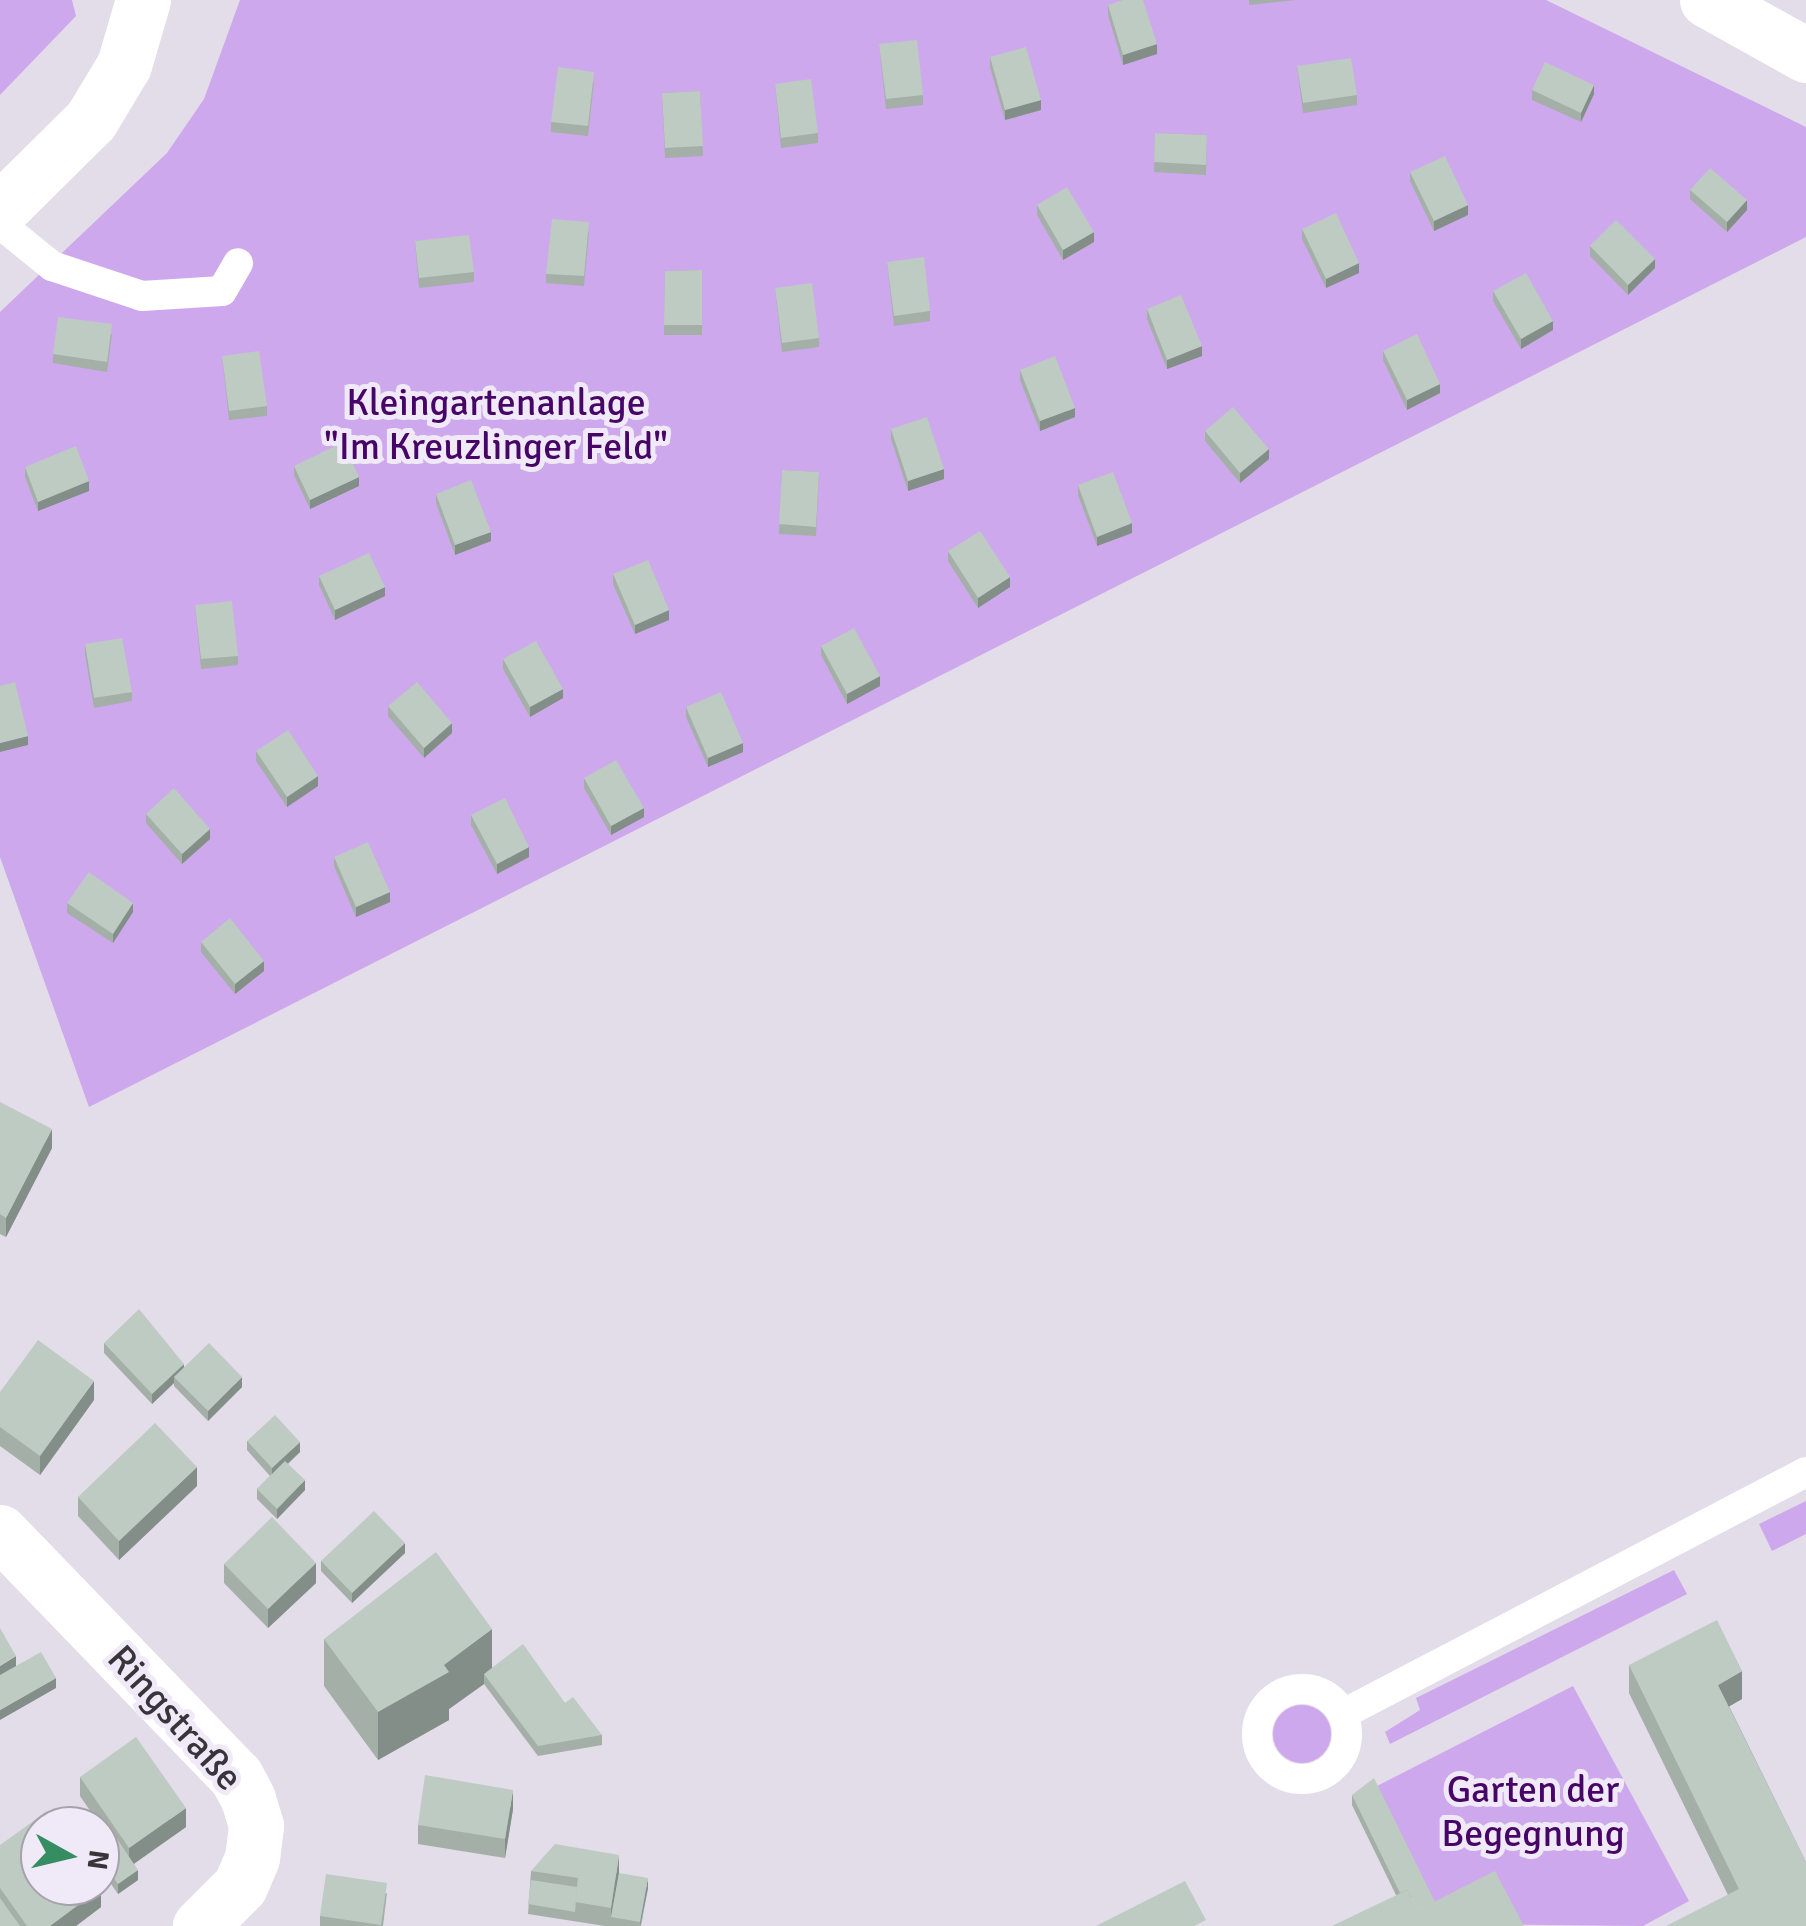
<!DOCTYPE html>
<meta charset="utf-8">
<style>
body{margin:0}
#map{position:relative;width:1806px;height:1926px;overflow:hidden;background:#e3dce9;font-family:Signika,sans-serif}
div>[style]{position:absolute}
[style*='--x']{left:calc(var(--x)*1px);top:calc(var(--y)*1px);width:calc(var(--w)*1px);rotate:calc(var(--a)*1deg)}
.green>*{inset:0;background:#cea8ec}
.round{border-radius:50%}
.service>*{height:30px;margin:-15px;padding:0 15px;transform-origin:15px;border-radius:15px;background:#fff}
.service>.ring{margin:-15px;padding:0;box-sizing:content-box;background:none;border:30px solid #fff;border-radius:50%}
.minor>*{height:55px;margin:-27.5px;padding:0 27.5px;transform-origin:27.5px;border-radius:27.5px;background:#fff}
.wall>*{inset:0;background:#a3afa7}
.shaded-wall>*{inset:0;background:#848e88}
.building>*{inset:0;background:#bdcbc2}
span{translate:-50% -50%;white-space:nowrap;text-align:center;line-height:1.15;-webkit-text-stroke:10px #f0e9f7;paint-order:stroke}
.park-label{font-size:38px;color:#480568}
.street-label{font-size:38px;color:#38353a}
.north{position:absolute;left:20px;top:1806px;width:100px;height:100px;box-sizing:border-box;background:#f0e9f7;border:2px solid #a6a1ab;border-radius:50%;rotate:98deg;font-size:28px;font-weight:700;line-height:40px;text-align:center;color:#38353a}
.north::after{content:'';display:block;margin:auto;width:35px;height:45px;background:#358d61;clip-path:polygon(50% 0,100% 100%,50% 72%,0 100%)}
</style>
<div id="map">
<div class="green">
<div style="clip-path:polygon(0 0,72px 0,76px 16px,0 95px)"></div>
<div style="clip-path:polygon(240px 0,1546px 0,1806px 127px,1806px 237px,89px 1107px,0 857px,0 312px,167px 153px,204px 99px)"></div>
<div style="clip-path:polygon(1806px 1501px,1806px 1534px,1772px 1551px,1759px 1524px)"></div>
<div style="clip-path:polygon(1674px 1570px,1687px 1594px,1390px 1744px,1385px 1732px,1420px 1710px,1416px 1698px)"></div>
<div style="clip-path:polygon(1573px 1686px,1689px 1901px,1643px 1926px,1441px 1924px,1375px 1787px)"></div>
<div class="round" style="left:1273px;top:1705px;width:58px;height:58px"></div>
</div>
<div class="service">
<div style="--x:0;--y:224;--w:67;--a:38.9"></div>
<div style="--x:52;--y:266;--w:95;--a:18.4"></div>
<div style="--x:142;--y:296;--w:80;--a:-3.6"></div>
<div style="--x:222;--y:291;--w:32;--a:-60"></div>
<div class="ring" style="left:1257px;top:1689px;width:60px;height:60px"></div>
<div style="--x:1343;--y:1714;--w:522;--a:-27.6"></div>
</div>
<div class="minor">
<div style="--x:1707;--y:0;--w:113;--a:29.1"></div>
<div style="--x:0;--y:210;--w:128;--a:-44.7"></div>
<div style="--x:91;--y:120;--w:64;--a:-59"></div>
<div style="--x:124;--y:65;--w:68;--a:-73.7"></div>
<div style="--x:0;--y:1532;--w:339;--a:46"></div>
<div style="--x:236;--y:1776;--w:26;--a:62"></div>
<div style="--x:248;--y:1799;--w:28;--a:73"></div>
<div style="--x:256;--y:1826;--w:32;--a:97"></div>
<div style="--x:252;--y:1858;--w:30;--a:113"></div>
<div style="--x:240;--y:1886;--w:57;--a:135"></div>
</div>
<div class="wall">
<div style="clip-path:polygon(1249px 0,1296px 0,1249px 5px)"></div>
<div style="clip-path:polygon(1108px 5px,1157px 54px,1123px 65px,1108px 15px)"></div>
<div style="clip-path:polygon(879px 44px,923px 95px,923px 105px,886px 109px)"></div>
<div style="clip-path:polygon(990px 57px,1041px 110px,1005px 120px,990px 67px)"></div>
<div style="clip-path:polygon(1297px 66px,1357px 95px,1357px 105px,1303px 113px)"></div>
<div style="clip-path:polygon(594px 82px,588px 136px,551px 132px,551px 122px)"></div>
<div style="clip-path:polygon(775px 84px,818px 133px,818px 143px,781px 148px)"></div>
<div style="clip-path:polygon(1532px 90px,1594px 94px,1581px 122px,1532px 100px)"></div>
<div style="clip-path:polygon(700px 91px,703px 156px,665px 158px,662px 93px)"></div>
<div style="clip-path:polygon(1155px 133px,1207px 135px,1206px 175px,1154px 172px)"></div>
<div style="clip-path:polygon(1410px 172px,1468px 215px,1434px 231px,1410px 181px)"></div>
<div style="clip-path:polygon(1690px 190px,1747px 210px,1727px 232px,1690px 199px)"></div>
<div style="clip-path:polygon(1037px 205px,1094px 242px,1063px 260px,1037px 215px)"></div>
<div style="clip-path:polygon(1302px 229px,1359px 273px,1326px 288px,1302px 239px)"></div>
<div style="clip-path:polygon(589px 232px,584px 286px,546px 283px,546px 274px)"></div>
<div style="clip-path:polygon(415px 241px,474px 272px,474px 282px,419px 288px)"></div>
<div style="clip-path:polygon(1590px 246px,1655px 268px,1628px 295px,1590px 256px)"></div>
<div style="clip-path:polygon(887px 262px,930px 311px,930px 321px,894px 326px)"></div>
<div style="clip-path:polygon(702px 270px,702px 335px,664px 335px,665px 271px)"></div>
<div style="clip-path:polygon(775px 288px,819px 338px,819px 347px,782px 352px)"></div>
<div style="clip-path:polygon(1493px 291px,1553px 330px,1521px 349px,1493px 301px)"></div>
<div style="clip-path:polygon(1147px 309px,1202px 356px,1167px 369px,1147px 319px)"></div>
<div style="clip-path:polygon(112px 334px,107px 372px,53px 363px,53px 354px)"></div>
<div style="clip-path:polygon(1383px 351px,1440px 393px,1407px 410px,1383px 360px)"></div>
<div style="clip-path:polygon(222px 356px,267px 406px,267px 416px,229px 420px)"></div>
<div style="clip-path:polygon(1020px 370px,1075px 417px,1040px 431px,1020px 380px)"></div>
<div style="clip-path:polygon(891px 429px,944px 479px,908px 491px,891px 439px)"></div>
<div style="clip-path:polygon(1205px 431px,1269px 459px,1240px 483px,1205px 441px)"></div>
<div style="clip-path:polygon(294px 466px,359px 486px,310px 509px,294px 475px)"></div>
<div style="clip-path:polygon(25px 467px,89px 491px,38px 511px,25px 477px)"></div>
<div style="clip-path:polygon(782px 470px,819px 472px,816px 536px,779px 534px)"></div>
<div style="clip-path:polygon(1078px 485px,1132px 533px,1097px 546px,1078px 495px)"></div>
<div style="clip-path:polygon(436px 494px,491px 541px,455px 555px,436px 503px)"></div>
<div style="clip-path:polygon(948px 551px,1010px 587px,978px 608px,948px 561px)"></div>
<div style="clip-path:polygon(613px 574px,669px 620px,635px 634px,613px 584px)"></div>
<div style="clip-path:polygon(319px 576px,385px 596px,335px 620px,319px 585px)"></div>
<div style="clip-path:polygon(195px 605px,238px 656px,238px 665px,201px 669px)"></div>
<div style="clip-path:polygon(85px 644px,132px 692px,132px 701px,94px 708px,85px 654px)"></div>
<div style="clip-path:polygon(821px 646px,880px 686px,847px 704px,821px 655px)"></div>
<div style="clip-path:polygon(503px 659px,563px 698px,530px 717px,503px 669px)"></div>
<div style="clip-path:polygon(388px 706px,452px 733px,424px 758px,388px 716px)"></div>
<div style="clip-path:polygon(686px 707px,743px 752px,708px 767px,686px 717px)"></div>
<div style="clip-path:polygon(256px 751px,318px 786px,287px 807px,256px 761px)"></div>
<div style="clip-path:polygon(584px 778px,644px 817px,611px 835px,584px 788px)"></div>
<div style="clip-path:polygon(146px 814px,210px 839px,182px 864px,146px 823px)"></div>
<div style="clip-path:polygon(471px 815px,529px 857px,497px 874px,471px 825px)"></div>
<div style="clip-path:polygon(334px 857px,390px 902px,356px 917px,334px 866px)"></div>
<div style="clip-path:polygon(67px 903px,133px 912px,113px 943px,67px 913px)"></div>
<div style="clip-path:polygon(201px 942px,264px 971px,235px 994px,201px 952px)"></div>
<div style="clip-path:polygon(0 1102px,52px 1148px,6px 1237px,0 1234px)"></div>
<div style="clip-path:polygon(104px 1343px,184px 1367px,242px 1387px,208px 1421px,174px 1386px,174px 1383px,152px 1404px,104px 1353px)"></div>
<div style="clip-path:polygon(0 1392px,94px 1400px,40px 1475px,0 1446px)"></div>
<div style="clip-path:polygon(247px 1441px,300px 1452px,288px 1464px,305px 1490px,277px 1519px,257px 1499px,257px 1489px,270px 1476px,247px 1450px)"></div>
<div style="clip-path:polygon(197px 1486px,119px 1560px,78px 1516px,78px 1497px)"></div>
<div style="clip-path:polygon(405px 1553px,352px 1603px,321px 1571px,321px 1561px)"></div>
<div style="clip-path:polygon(224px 1564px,316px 1583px,268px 1628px,224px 1583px)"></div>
<div style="clip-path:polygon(324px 1639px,492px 1667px,565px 1703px,602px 1735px,602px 1745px,538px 1756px,484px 1684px,449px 1709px,449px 1720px,378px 1760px,324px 1686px)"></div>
<div style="clip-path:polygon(1629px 1665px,1742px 1699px,1729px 1706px,1806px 1862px,1728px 1895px,1629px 1693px)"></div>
<div style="clip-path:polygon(80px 1777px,186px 1827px,134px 1864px,138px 1880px,118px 1894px,100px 1868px,100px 1838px,106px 1834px,80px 1796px)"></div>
<div style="clip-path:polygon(1352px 1795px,1435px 1902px,1396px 1895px,1352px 1805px)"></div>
<div style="clip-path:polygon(513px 1809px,505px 1858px,418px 1844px,418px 1825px)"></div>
<div style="clip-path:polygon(0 1845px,101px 1907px,76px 1926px,0 1926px)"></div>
<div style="clip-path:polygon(531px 1871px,619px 1874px,648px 1888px,641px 1926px,605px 1926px,528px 1914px)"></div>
<div style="clip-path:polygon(387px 1893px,383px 1926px,320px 1926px,320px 1916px)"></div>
</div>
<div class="shaded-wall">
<div style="clip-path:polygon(1157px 44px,1157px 54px,1123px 65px,1123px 55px)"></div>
<div style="clip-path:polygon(1594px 85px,1594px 94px,1581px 122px,1581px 113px)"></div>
<div style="clip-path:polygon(1041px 100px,1041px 110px,1005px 120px,1005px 110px)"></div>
<div style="clip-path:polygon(1747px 200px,1747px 210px,1727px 232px,1727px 222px)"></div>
<div style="clip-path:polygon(1468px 205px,1468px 215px,1434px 231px,1434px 221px)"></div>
<div style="clip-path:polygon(1094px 232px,1094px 242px,1063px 260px,1063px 250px)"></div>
<div style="clip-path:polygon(1655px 259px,1655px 268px,1628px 295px,1628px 285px)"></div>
<div style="clip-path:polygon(1359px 263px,1359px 273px,1326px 288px,1326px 279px)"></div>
<div style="clip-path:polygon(1553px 321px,1553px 330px,1521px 349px,1521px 339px)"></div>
<div style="clip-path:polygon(1202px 346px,1202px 356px,1167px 369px,1167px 360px)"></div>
<div style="clip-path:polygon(1440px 384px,1440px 393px,1407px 410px,1407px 400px)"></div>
<div style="clip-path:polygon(1075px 408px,1075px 417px,1040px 431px,1040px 421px)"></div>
<div style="clip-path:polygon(1269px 449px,1269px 459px,1240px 483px,1240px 473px)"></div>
<div style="clip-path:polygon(944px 469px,944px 479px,908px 491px,908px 481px)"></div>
<div style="clip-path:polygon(359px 477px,359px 486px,310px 509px,310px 500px)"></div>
<div style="clip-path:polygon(89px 481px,89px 491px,38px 511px,38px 502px)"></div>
<div style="clip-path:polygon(1132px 523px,1132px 533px,1097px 546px,1097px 537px)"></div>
<div style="clip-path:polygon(491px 532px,491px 541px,455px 555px,455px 545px)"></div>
<div style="clip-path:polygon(1010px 577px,1010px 587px,978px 608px,978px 598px)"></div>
<div style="clip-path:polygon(385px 587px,385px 596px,335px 620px,335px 610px)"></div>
<div style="clip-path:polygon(669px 610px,669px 620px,635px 634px,635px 625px)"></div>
<div style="clip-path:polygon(880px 676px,880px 686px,847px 704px,847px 694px)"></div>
<div style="clip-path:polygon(563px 689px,563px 698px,530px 717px,530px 707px)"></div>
<div style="clip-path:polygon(452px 723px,452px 733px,424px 758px,424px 748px)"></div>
<div style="clip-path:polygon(28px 736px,28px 745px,0 752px,0 743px)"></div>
<div style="clip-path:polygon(743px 743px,743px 752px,708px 767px,708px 758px)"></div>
<div style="clip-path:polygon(318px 776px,318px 786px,287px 807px,287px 797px)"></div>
<div style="clip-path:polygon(644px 808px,644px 817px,611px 835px,611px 826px)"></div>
<div style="clip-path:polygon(210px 829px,210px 839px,182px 864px,182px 854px)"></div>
<div style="clip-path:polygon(529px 847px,529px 857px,497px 874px,497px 864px)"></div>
<div style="clip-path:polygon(390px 892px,390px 902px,356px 917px,356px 907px)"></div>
<div style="clip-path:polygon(133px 903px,133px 912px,113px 943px,113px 934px)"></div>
<div style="clip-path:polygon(264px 961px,264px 971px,235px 994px,235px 984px)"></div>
<div style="clip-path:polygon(52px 1129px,52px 1148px,6px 1237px,6px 1218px)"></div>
<div style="clip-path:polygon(184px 1364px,184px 1374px,174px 1377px,174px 1383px,152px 1404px,152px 1394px)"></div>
<div style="clip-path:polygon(242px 1377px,242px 1387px,208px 1421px,208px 1411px)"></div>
<div style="clip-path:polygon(94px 1381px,94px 1400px,40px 1475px,40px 1456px)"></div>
<div style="clip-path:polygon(300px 1442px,300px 1452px,272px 1478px,272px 1468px)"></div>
<div style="clip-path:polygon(197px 1467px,197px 1486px,119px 1560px,119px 1541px)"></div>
<div style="clip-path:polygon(305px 1480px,305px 1490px,277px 1519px,277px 1509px)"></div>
<div style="clip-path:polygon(405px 1543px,405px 1553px,352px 1603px,352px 1593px)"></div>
<div style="clip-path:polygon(316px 1563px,316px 1583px,268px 1628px,268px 1609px)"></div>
<div style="clip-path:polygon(492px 1629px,492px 1677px,484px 1674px,484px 1684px,449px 1709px,449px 1720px,378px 1760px,378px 1712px)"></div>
<div style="clip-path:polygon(16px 1656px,16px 1675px,0 1685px,0 1666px)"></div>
<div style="clip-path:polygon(1742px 1671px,1742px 1699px,1718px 1713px,1718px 1685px)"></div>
<div style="clip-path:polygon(56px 1678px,56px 1688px,0 1720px,0 1710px)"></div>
<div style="clip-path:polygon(513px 1790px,513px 1809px,505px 1858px,505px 1839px)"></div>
<div style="clip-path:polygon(186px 1808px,186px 1827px,129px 1867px,129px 1848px)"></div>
<div style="clip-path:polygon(619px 1855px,619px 1874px,611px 1917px,611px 1908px)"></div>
<div style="clip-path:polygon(138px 1870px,138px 1880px,118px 1894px,118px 1884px)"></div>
<div style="clip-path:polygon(648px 1878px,648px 1888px,640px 1926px,640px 1922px)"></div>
<div style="clip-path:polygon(101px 1888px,101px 1907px,76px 1926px,50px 1926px)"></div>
</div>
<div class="building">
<div style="clip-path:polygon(1123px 0,1143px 0,1157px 44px,1123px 55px,1108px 5px)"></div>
<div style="clip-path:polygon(917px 40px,923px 95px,886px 99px,879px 44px)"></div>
<div style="clip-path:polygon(1026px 47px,1041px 100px,1005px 110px,990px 57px)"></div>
<div style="clip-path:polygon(1351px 58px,1357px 95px,1303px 103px,1297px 66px)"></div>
<div style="clip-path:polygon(1545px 62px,1594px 85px,1581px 113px,1532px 90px)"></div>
<div style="clip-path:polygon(558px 67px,594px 72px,588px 126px,551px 122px)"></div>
<div style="clip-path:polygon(811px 79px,818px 133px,781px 138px,775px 84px)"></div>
<div style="clip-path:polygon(700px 91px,703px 146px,665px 148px,662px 93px)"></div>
<div style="clip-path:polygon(1155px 133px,1207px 135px,1206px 165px,1154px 162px)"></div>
<div style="clip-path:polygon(1445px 156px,1468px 205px,1434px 221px,1410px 172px)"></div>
<div style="clip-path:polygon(1710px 168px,1747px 200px,1727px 222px,1690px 190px)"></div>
<div style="clip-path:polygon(1067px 187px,1094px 232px,1063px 250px,1037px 205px)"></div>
<div style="clip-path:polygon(1336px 213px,1359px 263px,1326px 279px,1302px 229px)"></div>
<div style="clip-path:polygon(552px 219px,589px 222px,584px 276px,546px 274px)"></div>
<div style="clip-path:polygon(1616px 220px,1655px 259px,1628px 285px,1590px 246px)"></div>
<div style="clip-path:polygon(469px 235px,474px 272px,419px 278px,415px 241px)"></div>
<div style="clip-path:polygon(924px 257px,930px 311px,894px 316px,887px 262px)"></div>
<div style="clip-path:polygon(702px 270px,702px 325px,664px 325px,665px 271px)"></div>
<div style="clip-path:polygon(1526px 273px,1553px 321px,1521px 339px,1493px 291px)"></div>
<div style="clip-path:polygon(812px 283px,819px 338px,782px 343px,775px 288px)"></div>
<div style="clip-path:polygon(1181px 295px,1202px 346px,1167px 360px,1147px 309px)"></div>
<div style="clip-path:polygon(58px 317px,112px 324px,107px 362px,53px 354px)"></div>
<div style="clip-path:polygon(1417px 334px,1440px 384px,1407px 400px,1383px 351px)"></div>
<div style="clip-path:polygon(259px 351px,267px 406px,229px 411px,222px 356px)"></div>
<div style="clip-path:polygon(1055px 356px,1075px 408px,1040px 421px,1020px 370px)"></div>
<div style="clip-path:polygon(1233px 407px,1269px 449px,1240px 473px,1205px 431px)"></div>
<div style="clip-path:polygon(927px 417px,944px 469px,908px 481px,891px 429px)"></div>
<div style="clip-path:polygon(343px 442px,359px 477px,310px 500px,294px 466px)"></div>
<div style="clip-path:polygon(76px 446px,89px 481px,38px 502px,25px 467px)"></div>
<div style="clip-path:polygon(782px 470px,819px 472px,816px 527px,779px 524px)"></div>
<div style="clip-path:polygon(1113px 472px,1132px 523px,1097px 537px,1078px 485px)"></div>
<div style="clip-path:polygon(471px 480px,491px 532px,455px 545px,436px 494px)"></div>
<div style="clip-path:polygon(980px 531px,1010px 577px,978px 598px,948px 551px)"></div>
<div style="clip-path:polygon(369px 553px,385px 587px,335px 610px,319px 576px)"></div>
<div style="clip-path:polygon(648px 560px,669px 610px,635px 625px,613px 574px)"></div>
<div style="clip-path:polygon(232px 601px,238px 656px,201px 659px,195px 605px)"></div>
<div style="clip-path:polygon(854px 628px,880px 676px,847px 694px,821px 646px)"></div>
<div style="clip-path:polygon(122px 638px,132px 692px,94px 698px,85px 644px)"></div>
<div style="clip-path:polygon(536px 641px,563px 689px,530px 707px,503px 659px)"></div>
<div style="clip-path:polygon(15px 682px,28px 736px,0 743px,0 686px)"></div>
<div style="clip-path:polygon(417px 682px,452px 723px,424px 748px,388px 706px)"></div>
<div style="clip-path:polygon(721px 692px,743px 743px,708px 758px,686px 707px)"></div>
<div style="clip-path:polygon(288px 730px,318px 776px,287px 797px,256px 751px)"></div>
<div style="clip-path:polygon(616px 760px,644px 808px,611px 826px,584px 778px)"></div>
<div style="clip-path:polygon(174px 788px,210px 829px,182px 854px,146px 814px)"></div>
<div style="clip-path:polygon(505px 798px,529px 847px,497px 864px,471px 815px)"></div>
<div style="clip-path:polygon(368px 842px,390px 892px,356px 907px,334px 857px)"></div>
<div style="clip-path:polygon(89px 872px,133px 903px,113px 934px,67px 903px)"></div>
<div style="clip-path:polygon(230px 918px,264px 961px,235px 984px,201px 942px)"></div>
<div style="clip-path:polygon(0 1102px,52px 1129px,6px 1218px,0 1214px)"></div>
<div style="clip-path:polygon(139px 1309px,184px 1364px,152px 1394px,104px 1343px)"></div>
<div style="clip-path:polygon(38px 1340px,94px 1381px,40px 1456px,0 1427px,0 1392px)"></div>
<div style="clip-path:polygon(209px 1343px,242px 1377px,208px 1411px,174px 1377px)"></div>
<div style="clip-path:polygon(275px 1415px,300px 1442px,272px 1468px,247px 1441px)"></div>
<div style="clip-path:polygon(155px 1423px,197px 1467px,119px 1541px,78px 1497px)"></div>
<div style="clip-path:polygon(285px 1461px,305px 1480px,277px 1509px,257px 1489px)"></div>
<div style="clip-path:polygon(374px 1511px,405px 1543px,352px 1593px,321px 1561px)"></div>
<div style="clip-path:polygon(272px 1517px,316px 1563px,268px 1609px,224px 1564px)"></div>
<div style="clip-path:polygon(436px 1552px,492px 1629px,444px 1665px,449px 1672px,378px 1712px,324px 1639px)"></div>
<div style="clip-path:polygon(1717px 1620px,1742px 1671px,1718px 1685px,1806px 1862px,1806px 1926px,1666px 1926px,1739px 1889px,1629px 1665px)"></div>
<div style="clip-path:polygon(0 1628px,16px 1656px,0 1666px)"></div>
<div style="clip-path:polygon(523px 1644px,565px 1703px,573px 1697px,602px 1735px,538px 1746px,484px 1674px)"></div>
<div style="clip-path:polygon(41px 1652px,56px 1678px,0 1710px,0 1675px)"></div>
<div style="clip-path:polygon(136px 1737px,186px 1808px,129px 1848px,80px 1777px)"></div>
<div style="clip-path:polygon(425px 1775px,513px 1790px,505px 1839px,418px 1825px)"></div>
<div style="clip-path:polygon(1374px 1778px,1435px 1902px,1418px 1910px,1407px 1890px,1400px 1893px,1352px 1795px)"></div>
<div style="clip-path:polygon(46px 1812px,57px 1826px,40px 1826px,40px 1886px,100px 1886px,101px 1888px,50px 1926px,27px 1926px,0 1888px,0 1845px)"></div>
<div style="clip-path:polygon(111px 1830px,138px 1870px,118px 1884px,100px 1858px,100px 1838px)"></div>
<div style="clip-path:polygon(555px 1844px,619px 1855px,611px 1908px,575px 1902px,578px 1878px,531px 1871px)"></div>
<div style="clip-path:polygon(1495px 1871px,1524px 1926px,1332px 1926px,1407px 1890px,1418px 1910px)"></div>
<div style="clip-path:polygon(619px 1873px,648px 1878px,640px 1922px,611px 1917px)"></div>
<div style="clip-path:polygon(326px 1874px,387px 1883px,381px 1925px,320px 1916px)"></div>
<div style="clip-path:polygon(531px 1880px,577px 1887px,575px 1912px,528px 1904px)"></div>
<div style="clip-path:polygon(1185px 1881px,1206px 1920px,1194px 1926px,1096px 1926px)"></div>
<div style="clip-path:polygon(0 1898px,20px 1926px,0 1926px)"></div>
</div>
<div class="park-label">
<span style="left:496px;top:425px">Kleingartenanlage<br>"Im Kreuzlinger Feld"</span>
<span style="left:1533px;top:1812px">Garten der<br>Begegnung</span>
</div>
<div class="street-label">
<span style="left:175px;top:1718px;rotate:48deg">Ringstraße</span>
</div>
<div class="north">N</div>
</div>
